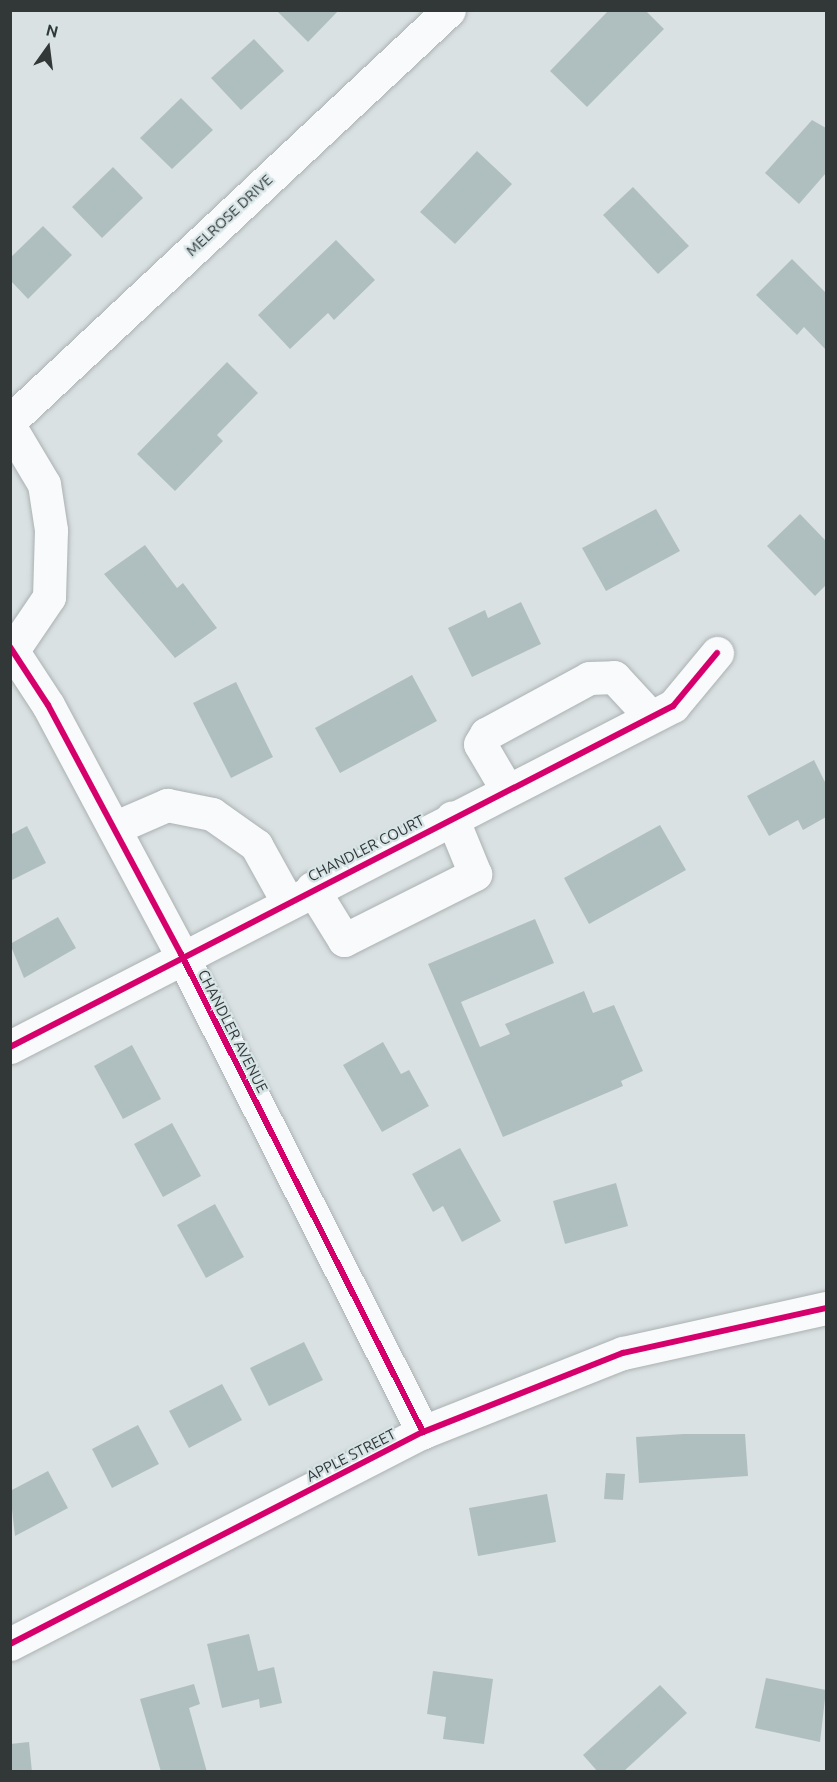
<!DOCTYPE html>
<style>
body{margin:0}
#map{position:relative;width:837px;height:1782px;overflow:hidden;background:#dae1e2;font-family:Ubuntu,sans-serif}
div>[style]{position:absolute}
[style*='--x']{left:calc(var(--x)*1px);top:calc(var(--y)*1px);width:calc(var(--w)*1px);rotate:calc(var(--a)*1deg)}
.building>*{inset:0;background:#afbfbf}
.roads{filter:drop-shadow(0 0 2px #abb1b2) drop-shadow(0 0 2px #abb1b2)}
.minor>*{height:33px;margin:-16.5px;padding:0 16.5px;transform-origin:16.5px;border-radius:16.5px;background:#f9fafb}
.cycleway>*{height:6px;margin:-3px;padding:0 3px;transform-origin:3px;border-radius:3px;background:#d6006c}
span{translate:-50% -50%;white-space:nowrap;text-align:center;line-height:1.15;-webkit-text-stroke:4.5px #d6e4e6;paint-order:stroke}
.street-label{font-size:15px;color:#323738}
.frame{position:absolute;inset:0;border:12px solid #323738;pointer-events:none}
.north{position:absolute;left:18px;top:18px;width:60px;height:60px;-webkit-text-stroke:4px #d6e4e6;paint-order:stroke;rotate:14deg;font-size:16px;font-weight:700;line-height:24px;text-align:center;color:#323738}
.north::after{content:'';display:block;margin:auto;width:21px;height:27px;background:#323738;clip-path:polygon(50% 0,100% 100%,50% 72%,0 100%)}
</style>
<div id="map">
<div class="building">
<div style="clip-path:polygon(276px 10px,339px 10px,308px 42px)"></div>
<div style="clip-path:polygon(609px 10px,645px 10px,664px 29px,587px 107px,550px 71px)"></div>
<div style="clip-path:polygon(254px 39px,284px 71px,241px 110px,211px 78px)"></div>
<div style="clip-path:polygon(181px 98px,213px 130px,172px 169px,140px 138px)"></div>
<div style="clip-path:polygon(812px 120px,826px 128px,826px 173px,799px 204px,765px 173px)"></div>
<div style="clip-path:polygon(477px 151px,512px 184px,455px 244px,420px 212px)"></div>
<div style="clip-path:polygon(113px 167px,143px 198px,102px 238px,72px 207px)"></div>
<div style="clip-path:polygon(633px 187px,689px 246px,658px 274px,603px 215px)"></div>
<div style="clip-path:polygon(43px 226px,72px 255px,28px 299px,10px 280px,10px 258px)"></div>
<div style="clip-path:polygon(336px 240px,375px 280px,334px 320px,328px 313px,290px 349px,258px 315px)"></div>
<div style="clip-path:polygon(792px 259px,826px 293px,826px 350px,804px 327px,797px 335px,756px 295px)"></div>
<div style="clip-path:polygon(227px 362px,258px 393px,217px 435px,223px 441px,175px 491px,137px 454px)"></div>
<div style="clip-path:polygon(656px 509px,680px 551px,606px 591px,582px 548px)"></div>
<div style="clip-path:polygon(800px 514px,826px 541px,826px 585px,815px 596px,767px 546px)"></div>
<div style="clip-path:polygon(145px 545px,177px 588px,183px 583px,217px 628px,175px 658px,104px 574px)"></div>
<div style="clip-path:polygon(521px 602px,541px 644px,472px 677px,448px 628px,485px 610px,488px 618px)"></div>
<div style="clip-path:polygon(412px 675px,437px 721px,340px 773px,315px 728px)"></div>
<div style="clip-path:polygon(236px 682px,273px 757px,231px 778px,193px 703px)"></div>
<div style="clip-path:polygon(814px 760px,826px 784px,826px 817px,803px 830px,798px 820px,769px 836px,747px 796px)"></div>
<div style="clip-path:polygon(660px 825px,686px 870px,589px 924px,564px 878px)"></div>
<div style="clip-path:polygon(27px 826px,46px 863px,10px 881px,10px 835px)"></div>
<div style="clip-path:polygon(58px 917px,76px 948px,24px 978px,10px 944px)"></div>
<div style="clip-path:polygon(535px 919px,554px 963px,461px 1002px,480px 1047px,510px 1034px,505px 1024px,584px 991px,593px 1013px,614px 1005px,643px 1071px,621px 1081px,623px 1086px,503px 1137px,428px 964px)"></div>
<div style="clip-path:polygon(383px 1042px,401px 1074px,409px 1070px,429px 1106px,382px 1132px,343px 1065px)"></div>
<div style="clip-path:polygon(132px 1045px,161px 1099px,123px 1119px,94px 1066px)"></div>
<div style="clip-path:polygon(172px 1123px,201px 1176px,163px 1197px,134px 1144px)"></div>
<div style="clip-path:polygon(460px 1148px,501px 1221px,462px 1242px,443px 1206px,433px 1212px,412px 1174px)"></div>
<div style="clip-path:polygon(616px 1183px,628px 1226px,565px 1244px,553px 1201px)"></div>
<div style="clip-path:polygon(215px 1204px,244px 1257px,206px 1278px,177px 1225px)"></div>
<div style="clip-path:polygon(304px 1342px,323px 1380px,269px 1406px,250px 1368px)"></div>
<div style="clip-path:polygon(222px 1384px,242px 1420px,189px 1448px,169px 1411px)"></div>
<div style="clip-path:polygon(138px 1425px,159px 1464px,112px 1488px,92px 1449px)"></div>
<div style="clip-path:polygon(684px 1434px,745px 1434px,748px 1476px,639px 1483px,636px 1437px)"></div>
<div style="clip-path:polygon(48px 1471px,68px 1508px,15px 1536px,10px 1491px)"></div>
<div style="clip-path:polygon(606px 1473px,625px 1474px,623px 1500px,604px 1499px)"></div>
<div style="clip-path:polygon(547px 1494px,556px 1542px,478px 1556px,469px 1508px)"></div>
<div style="clip-path:polygon(249px 1634px,258px 1671px,274px 1667px,282px 1703px,260px 1708px,259px 1699px,222px 1708px,207px 1644px)"></div>
<div style="clip-path:polygon(433px 1671px,493px 1679px,484px 1744px,443px 1739px,446px 1717px,427px 1714px)"></div>
<div style="clip-path:polygon(766px 1678px,826px 1690px,820px 1742px,755px 1728px)"></div>
<div style="clip-path:polygon(194px 1684px,200px 1704px,189px 1708px,207px 1772px,161px 1772px,140px 1699px)"></div>
<div style="clip-path:polygon(660px 1685px,687px 1713px,623px 1772px,598px 1772px,583px 1755px)"></div>
<div style="clip-path:polygon(29px 1742px,32px 1772px,10px 1772px,10px 1744px)"></div>
</div>
<div class="roads">
<div class="minor">
<div style="--x:10;--y:421;--w:601;--a:-43.11"></div>
<div style="--x:10;--y:427;--w:66;--a:59.2"></div>
<div style="--x:44;--y:484;--w:47;--a:81.3"></div>
<div style="--x:51;--y:530;--w:67;--a:91.7"></div>
<div style="--x:49;--y:597;--w:64;--a:124.2"></div>
<div style="--x:10;--y:647;--w:69;--a:56.8"></div>
<div style="--x:48;--y:705;--w:282;--a:61.9"></div>
<div style="--x:181;--y:954;--w:536;--a:63.15"></div>
<div style="--x:507;--y:790;--w:53;--a:-120.4"></div>
<div style="--x:480;--y:744;--w:12;--a:-59"></div>
<div style="--x:486;--y:734;--w:117;--a:-28.5"></div>
<div style="--x:589;--y:678;--w:25;--a:-2"></div>
<div style="--x:614;--y:677;--w:54;--a:47.2"></div>
<div style="--x:114;--y:828;--w:58;--a:-23.5"></div>
<div style="--x:167;--y:805;--w:46;--a:11.3"></div>
<div style="--x:212;--y:814;--w:54;--a:35.2"></div>
<div style="--x:256;--y:845;--w:64;--a:61"></div>
<div style="--x:312;--y:888;--w:61;--a:58.4"></div>
<div style="--x:344;--y:940;--w:147;--a:-26.7"></div>
<div style="--x:475;--y:874;--w:61;--a:-112.3"></div>
<div style="--x:10;--y:1047;--w:746;--a:-27.22"></div>
<div style="--x:673;--y:706;--w:69;--a:-50.3"></div>
<div style="--x:10;--y:1644;--w:464;--a:-27.2"></div>
<div style="--x:423;--y:1432;--w:215;--a:-21.6"></div>
<div style="--x:623;--y:1353;--w:208;--a:-12.5"></div>
</div>
</div>
<div class="cycleway">
<div style="--x:10;--y:647;--w:69;--a:56.8"></div>
<div style="--x:48;--y:705;--w:282;--a:61.9"></div>
<div style="--x:181;--y:954;--w:536;--a:63.15"></div>
<div style="--x:10;--y:1047;--w:746;--a:-27.22"></div>
<div style="--x:673;--y:706;--w:69;--a:-50.3"></div>
<div style="--x:10;--y:1644;--w:464;--a:-27.2"></div>
<div style="--x:423;--y:1432;--w:215;--a:-21.6"></div>
<div style="--x:623;--y:1353;--w:208;--a:-12.5"></div>
</div>
<div class="street-label">
<span style="left:229px;top:215px;rotate:-43deg">MELROSE DRIVE</span>
<span style="left:366px;top:848px;rotate:-27deg">CHANDLER COURT</span>
<span style="left:233px;top:1031px;rotate:63deg">CHANDLER AVENUE</span>
<span style="left:351px;top:1455px;rotate:-27deg">APPLE STREET</span>
</div>
<div class="frame"></div>
<div class="north">N</div>
</div>
